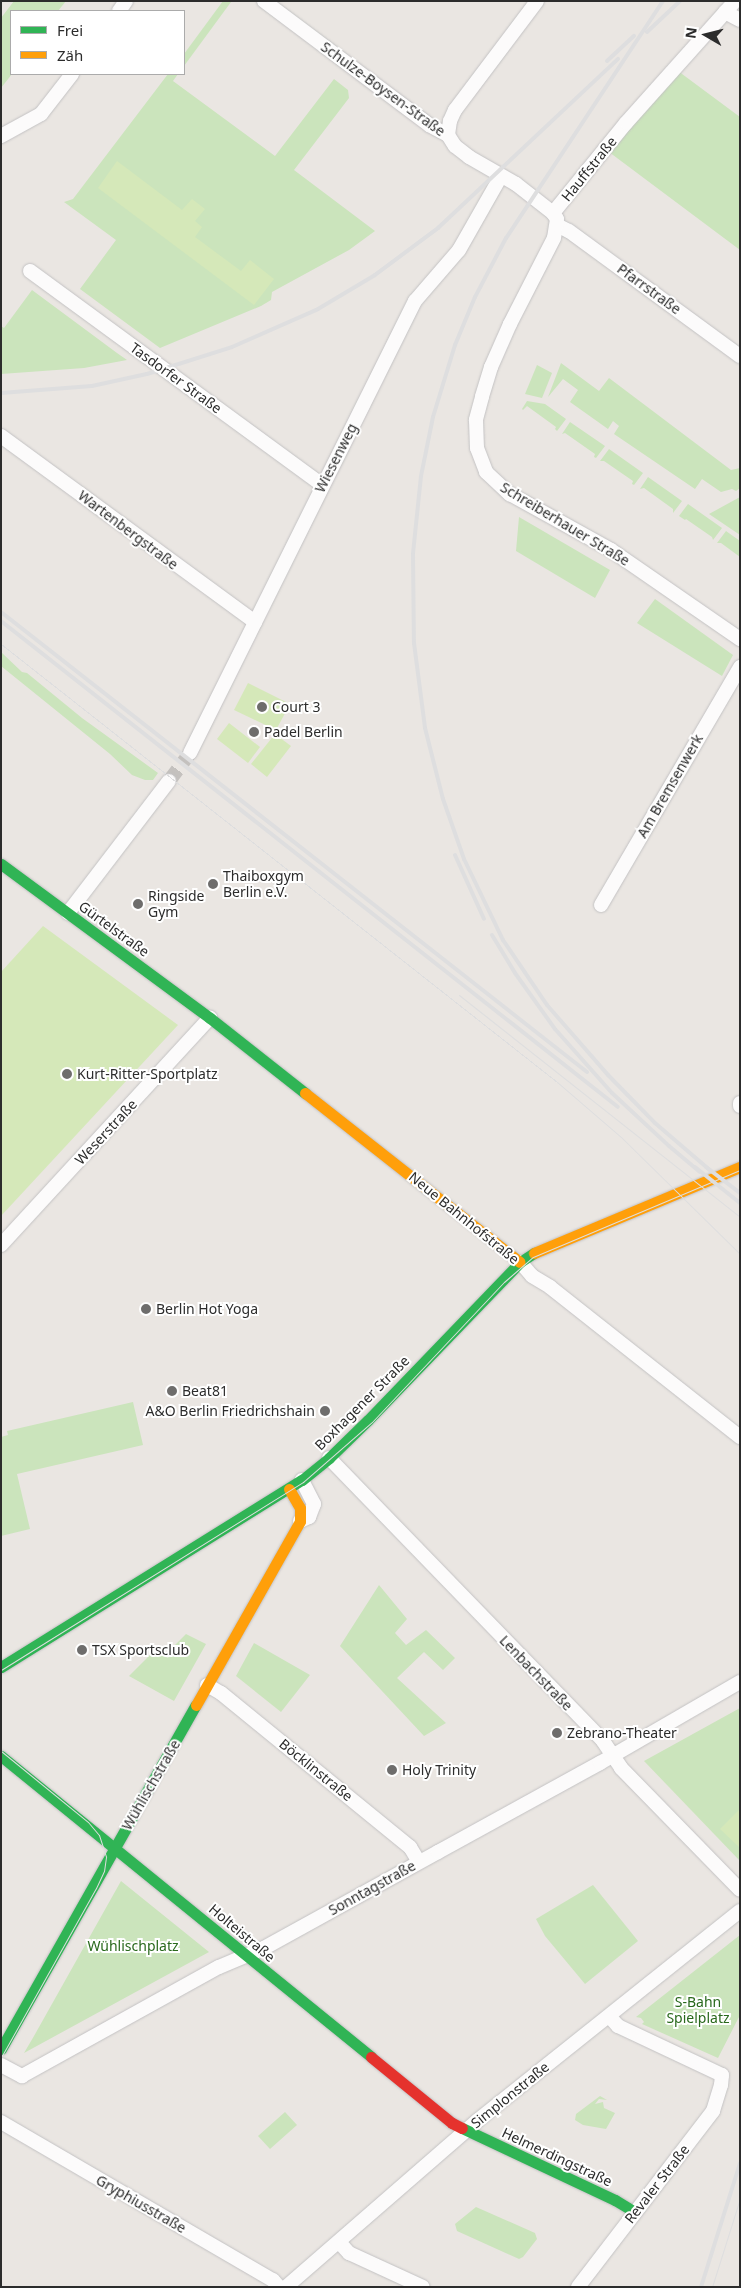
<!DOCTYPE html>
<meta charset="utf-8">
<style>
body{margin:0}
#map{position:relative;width:741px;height:2288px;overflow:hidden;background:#eae6e2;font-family:"Noto Sans",sans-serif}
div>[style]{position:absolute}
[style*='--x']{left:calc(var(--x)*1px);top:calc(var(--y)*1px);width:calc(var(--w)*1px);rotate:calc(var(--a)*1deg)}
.green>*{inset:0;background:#cbe4bc}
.pitch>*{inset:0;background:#d5e8b9}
.street-tunnel>*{height:14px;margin-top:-7px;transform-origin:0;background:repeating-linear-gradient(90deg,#c4c1be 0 14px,transparent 0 21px)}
.roads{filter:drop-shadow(0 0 1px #c3c2c3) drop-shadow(0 0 1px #c3c2c3)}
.street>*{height:14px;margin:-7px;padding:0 7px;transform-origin:7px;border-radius:7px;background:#fcfbfb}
.fast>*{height:11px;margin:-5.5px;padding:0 5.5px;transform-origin:5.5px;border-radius:5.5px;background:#30b455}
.slow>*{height:11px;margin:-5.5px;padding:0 5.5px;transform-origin:5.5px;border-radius:5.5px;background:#ff9f0a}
.jam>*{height:11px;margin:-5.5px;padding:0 5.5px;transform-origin:5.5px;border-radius:5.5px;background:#e5322d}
.tram>*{height:1px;margin:-0.5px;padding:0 0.5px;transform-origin:0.5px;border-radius:0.5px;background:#dededf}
.rail>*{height:4px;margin:-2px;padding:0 2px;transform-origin:2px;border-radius:2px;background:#dededf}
.dots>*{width:14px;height:14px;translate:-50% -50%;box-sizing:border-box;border:2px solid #fff;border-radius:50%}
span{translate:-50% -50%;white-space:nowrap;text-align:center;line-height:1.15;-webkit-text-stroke:4px #fff;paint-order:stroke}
.street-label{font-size:14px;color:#2c2c2c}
.poi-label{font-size:14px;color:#2c2c2c}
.left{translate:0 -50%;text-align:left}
.right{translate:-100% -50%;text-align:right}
.park-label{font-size:14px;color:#29691c}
.frame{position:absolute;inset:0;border:2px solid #2c2c2c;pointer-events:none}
.legend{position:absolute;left:10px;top:10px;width:175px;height:65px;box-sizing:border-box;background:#fff;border:1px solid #ababab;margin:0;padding:6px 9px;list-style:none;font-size:15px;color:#2c2c2c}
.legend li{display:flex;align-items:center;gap:10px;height:25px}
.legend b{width:25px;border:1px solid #ababab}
.north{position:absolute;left:681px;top:10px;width:50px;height:50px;-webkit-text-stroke:4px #fff;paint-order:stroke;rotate:278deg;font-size:14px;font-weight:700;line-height:20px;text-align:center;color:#2c2c2c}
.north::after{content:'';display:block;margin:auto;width:18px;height:22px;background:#2c2c2c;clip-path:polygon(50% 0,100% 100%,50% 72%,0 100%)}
</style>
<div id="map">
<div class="green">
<div style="clip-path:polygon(14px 1px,66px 1px,58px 11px,11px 11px,12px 74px,1px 88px,1px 18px)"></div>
<div style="clip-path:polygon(223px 1px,231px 2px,184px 66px,184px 54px)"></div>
<div style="clip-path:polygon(678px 71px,740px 117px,740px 250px,609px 152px)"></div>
<div style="clip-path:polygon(168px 74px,178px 74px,173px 81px,275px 156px,334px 79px,348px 90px,349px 98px,294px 170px,375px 231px,349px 250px,272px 292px,271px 300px,261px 306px,160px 348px,80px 289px,116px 240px,64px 202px,73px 199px)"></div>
<div style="clip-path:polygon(32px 290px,117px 353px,127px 360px,84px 368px,1px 374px,1px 326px,4px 328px)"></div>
<div style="clip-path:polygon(561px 363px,599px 391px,609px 378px,731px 470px,740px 468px,740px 488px,736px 491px,732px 489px,721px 492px,702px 479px,695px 489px,614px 434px,619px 426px,613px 421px,608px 429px,570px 402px,578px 390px,563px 379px,548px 397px)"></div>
<div style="clip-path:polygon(537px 365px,552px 373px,542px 398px,525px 394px)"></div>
<div style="clip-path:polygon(527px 401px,545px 404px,566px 419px,557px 431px,555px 429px,556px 427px,527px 406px,523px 410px,522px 409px)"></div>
<div style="clip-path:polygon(570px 422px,605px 446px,596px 458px,594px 457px,595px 454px,565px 433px,562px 434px)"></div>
<div style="clip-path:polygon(609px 449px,643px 473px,634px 485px,632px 484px,633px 481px,604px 461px,600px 461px)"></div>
<div style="clip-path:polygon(648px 477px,682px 501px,673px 513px,673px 509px,644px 488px,640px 489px)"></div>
<div style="clip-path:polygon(740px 497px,740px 535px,709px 514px)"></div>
<div style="clip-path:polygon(688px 504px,722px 528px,713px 540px,712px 537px,686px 519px,685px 520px,679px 516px)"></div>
<div style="clip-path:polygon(519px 517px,610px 570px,595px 598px,516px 551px)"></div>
<div style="clip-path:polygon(726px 531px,740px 541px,740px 557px,721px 543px,717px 543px)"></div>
<div style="clip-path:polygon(655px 599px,733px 655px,722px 676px,637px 623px)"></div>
<div style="clip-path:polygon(1px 652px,22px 672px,27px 673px,82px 718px,158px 773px,153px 780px,145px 780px,132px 775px,110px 754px,1px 666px)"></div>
<div style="clip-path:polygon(133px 1402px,143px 1445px,17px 1474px,30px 1529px,1px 1536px,1px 1437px,8px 1435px,7px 1431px)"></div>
<div style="clip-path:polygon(379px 1585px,407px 1619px,395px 1633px,406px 1645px,426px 1630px,455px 1658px,443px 1670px,424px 1652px,397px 1678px,446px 1723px,424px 1736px,340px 1646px)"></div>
<div style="clip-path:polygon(186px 1634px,206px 1644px,174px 1701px,129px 1676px,154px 1651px,168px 1658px,174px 1646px)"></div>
<div style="clip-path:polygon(254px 1643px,310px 1675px,281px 1712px,236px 1676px)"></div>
<div style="clip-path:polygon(740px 1708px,740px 1861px,644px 1761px)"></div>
<div style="clip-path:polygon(121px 1881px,209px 1952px,24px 2053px,34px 2036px)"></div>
<div style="clip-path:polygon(593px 1885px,638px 1941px,585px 1984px,545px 1936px,536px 1919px)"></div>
<div style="clip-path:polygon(740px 1935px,740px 2015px,718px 2058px,642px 2024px,644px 2022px,641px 2018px,636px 2017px)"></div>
<div style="clip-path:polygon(600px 2096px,607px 2100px,599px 2099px,595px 2104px,603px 2102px,604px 2108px,615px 2113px,606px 2129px,583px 2125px,575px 2120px,576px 2114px)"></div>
<div style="clip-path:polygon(285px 2112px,297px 2125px,270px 2149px,258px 2136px)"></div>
<div style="clip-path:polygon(476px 2207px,535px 2233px,537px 2239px,523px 2257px,519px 2259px,457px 2231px,455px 2224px)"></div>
</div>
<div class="pitch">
<div style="clip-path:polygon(117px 161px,182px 210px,192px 199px,205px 209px,195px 221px,202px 227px,195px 237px,241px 271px,250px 260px,274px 279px,254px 305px,98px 188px)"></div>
<div style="clip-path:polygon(248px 683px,290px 704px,276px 730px,234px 710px)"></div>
<div style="clip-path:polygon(229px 723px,260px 747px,248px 763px,217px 739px)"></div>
<div style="clip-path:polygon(275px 734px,291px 746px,267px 777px,251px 764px)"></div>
<div style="clip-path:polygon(43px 926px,178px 1025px,1px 1216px,1px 972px)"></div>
<div style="clip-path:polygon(740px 1809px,740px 1848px,720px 1829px)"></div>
</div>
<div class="street-tunnel">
<div style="--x:169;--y:781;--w:35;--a:-53"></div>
</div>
<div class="roads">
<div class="street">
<div style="--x:264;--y:1;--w:206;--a:36.9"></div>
<div style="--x:429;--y:125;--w:21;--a:28"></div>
<div style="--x:448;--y:135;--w:13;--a:58"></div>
<div style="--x:455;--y:146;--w:18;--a:38"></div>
<div style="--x:469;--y:157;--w:54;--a:29.9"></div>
<div style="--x:516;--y:184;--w:47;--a:38.1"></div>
<div style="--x:553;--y:213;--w:7;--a:56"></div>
<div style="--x:557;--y:219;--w:19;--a:99"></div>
<div style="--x:554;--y:238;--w:97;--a:117.1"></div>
<div style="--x:510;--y:324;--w:47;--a:113.8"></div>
<div style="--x:491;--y:367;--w:31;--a:107"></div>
<div style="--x:482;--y:397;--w:24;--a:105"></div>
<div style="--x:476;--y:420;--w:28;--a:88"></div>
<div style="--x:477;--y:448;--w:26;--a:69"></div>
<div style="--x:486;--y:472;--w:33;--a:43"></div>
<div style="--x:510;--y:494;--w:115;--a:29"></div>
<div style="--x:611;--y:550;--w:157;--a:34.6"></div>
<div style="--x:119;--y:11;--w:12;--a:-55"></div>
<div style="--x:725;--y:12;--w:17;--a:28"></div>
<div style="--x:448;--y:135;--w:14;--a:-82"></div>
<div style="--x:450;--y:121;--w:12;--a:-66"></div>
<div style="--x:455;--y:110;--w:136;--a:-53"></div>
<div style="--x:1;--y:136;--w:46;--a:-28.8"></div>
<div style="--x:41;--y:114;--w:51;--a:-52.2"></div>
<div style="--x:553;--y:213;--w:116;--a:-51"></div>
<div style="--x:626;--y:123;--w:164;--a:-48.2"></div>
<div style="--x:557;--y:225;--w:13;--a:27"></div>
<div style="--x:569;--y:231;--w:212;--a:36.2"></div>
<div style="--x:30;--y:271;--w:362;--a:36.2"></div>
<div style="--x:1;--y:436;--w:315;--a:36.2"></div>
<div style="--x:190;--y:753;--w:505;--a:-63.54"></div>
<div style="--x:415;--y:301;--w:67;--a:-49.2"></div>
<div style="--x:459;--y:250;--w:85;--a:-60.4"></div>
<div style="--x:601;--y:905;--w:276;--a:-59.7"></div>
<div style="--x:68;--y:913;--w:166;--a:-52.6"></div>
<div style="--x:740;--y:1103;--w:3;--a:90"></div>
<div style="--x:1;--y:1245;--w:309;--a:-47.4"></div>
<div style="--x:520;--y:1262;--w:18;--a:49"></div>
<div style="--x:532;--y:1276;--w:21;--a:31"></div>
<div style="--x:550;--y:1287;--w:242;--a:38.3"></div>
<div style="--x:329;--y:1458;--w:394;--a:45.9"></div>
<div style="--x:603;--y:1741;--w:32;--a:56"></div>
<div style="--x:621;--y:1768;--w:170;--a:45.7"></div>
<div style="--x:300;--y:1521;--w:10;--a:-24"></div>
<div style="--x:309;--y:1517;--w:14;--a:-69"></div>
<div style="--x:314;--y:1504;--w:27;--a:-117"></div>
<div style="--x:207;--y:1685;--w:16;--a:30"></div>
<div style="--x:221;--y:1693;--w:244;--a:39.2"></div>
<div style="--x:410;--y:1847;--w:17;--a:59"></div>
<div style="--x:1;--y:2065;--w:24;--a:28"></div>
<div style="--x:22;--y:2076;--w:225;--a:-29"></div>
<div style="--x:219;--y:1967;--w:49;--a:-22.9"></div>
<div style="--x:264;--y:1948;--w:199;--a:-28.9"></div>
<div style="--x:438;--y:1852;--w:185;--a:-28.8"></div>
<div style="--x:600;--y:1763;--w:162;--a:-30.1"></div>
<div style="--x:1;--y:2122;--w:315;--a:30.2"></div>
<div style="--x:273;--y:2280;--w:9;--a:49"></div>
<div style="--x:339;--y:2242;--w:15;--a:48"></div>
<div style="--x:349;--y:2253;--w:81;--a:24.7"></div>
<div style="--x:286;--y:2287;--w:254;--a:-41"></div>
<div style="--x:478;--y:2120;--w:335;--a:-38.6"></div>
<div style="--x:578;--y:2287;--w:222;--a:-52.5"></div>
<div style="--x:713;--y:2111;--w:27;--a:-73"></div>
<div style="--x:721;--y:2085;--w:10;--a:-84"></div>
<div style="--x:722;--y:2075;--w:115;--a:-154.8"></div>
<div style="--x:618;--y:2026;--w:13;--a:-132"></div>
</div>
<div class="fast">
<div style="--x:1;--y:864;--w:260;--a:36.4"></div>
<div style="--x:210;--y:1018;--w:121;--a:38.3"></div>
<div style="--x:1;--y:1667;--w:354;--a:-31.9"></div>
<div style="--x:302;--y:1480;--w:35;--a:-39"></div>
<div style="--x:329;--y:1458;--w:54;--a:-44.3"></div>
<div style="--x:368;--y:1420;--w:219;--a:-46.1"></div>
<div style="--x:520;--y:1262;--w:17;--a:-33"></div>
<div style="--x:1;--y:1756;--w:477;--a:39.1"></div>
<div style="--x:1;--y:2049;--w:395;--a:-60.5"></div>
<div style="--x:462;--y:2128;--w:169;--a:25.2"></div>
<div style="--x:615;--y:2200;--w:23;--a:31"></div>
</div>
<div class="slow">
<div style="--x:305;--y:1093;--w:273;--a:38.2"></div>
<div style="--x:534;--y:1253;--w:223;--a:-22.7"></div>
<div style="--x:196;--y:1705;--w:211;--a:-60.5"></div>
<div style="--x:300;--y:1521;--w:13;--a:-90"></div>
<div style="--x:300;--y:1508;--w:22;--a:-120"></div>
</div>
<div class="jam">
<div style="--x:371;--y:2057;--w:104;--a:39.2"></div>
<div style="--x:452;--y:2123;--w:11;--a:27"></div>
</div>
</div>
<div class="tram">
<div style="--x:1;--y:644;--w:708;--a:38.23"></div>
<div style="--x:557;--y:1082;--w:84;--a:40.7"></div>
<div style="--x:621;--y:1137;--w:167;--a:44.5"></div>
<div style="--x:459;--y:995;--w:358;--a:38.3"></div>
<div style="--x:1;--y:1670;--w:356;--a:-31.9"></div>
<div style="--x:303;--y:1482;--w:91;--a:-41"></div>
<div style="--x:372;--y:1422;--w:192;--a:-46.7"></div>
<div style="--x:504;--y:1282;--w:38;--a:-41"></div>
<div style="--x:533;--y:1257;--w:225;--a:-22.8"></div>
<div style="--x:1;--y:1751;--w:112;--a:39.2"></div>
<div style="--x:88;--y:1822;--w:17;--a:50"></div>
<div style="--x:99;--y:1835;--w:23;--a:72"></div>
<div style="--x:106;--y:1857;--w:14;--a:98"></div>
<div style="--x:104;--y:1871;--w:19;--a:115"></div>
<div style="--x:96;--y:1888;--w:194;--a:119.3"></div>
<div style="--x:712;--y:2287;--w:93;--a:-72.5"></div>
</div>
<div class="rail">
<div style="--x:663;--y:1;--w:284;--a:123.5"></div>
<div style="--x:506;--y:238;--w:67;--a:117.7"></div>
<div style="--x:475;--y:297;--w:52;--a:112.6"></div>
<div style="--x:455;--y:345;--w:75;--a:107"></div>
<div style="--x:433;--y:417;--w:60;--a:101.5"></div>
<div style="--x:421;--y:476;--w:78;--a:95.9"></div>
<div style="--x:413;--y:554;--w:89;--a:89.4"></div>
<div style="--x:414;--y:643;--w:86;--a:82.6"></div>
<div style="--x:425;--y:728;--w:73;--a:75.8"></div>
<div style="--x:443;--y:799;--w:64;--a:70.7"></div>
<div style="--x:464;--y:859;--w:90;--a:64.3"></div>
<div style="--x:503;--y:940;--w:78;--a:55.9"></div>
<div style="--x:547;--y:1005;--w:93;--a:48.9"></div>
<div style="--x:608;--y:1075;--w:67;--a:45.6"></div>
<div style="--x:655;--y:1123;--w:74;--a:40.6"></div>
<div style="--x:647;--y:32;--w:45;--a:-43.2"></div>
<div style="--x:607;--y:61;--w:37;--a:-43"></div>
<div style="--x:1;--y:393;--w:91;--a:-4.4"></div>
<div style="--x:92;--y:386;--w:56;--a:-12.3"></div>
<div style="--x:147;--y:374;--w:89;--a:-17.6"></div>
<div style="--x:232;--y:347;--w:94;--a:-23.8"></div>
<div style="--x:318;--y:309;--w:66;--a:-30.8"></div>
<div style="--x:375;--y:275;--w:79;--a:-36.7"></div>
<div style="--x:438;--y:228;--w:247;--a:-43.2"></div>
<div style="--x:1;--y:612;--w:745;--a:38.13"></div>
<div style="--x:1;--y:621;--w:785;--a:38.23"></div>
<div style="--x:455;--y:855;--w:70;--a:65.6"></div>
<div style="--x:492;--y:935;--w:44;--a:58.8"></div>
<div style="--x:515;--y:973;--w:69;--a:54.5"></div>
<div style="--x:555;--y:1029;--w:86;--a:48.3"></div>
<div style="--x:612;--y:1093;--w:78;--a:42.9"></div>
<div style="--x:669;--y:1146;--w:40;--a:40"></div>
<div style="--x:695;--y:1167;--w:58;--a:38.7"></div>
<div style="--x:706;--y:1167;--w:43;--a:37.4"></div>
<div style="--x:701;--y:2287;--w:130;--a:-72.5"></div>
</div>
<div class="dots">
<div style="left:262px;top:707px;background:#6e6d6c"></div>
<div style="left:254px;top:732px;background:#6e6d6c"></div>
<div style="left:213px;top:884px;background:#6e6d6c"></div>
<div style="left:138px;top:904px;background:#6e6d6c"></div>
<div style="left:67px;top:1074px;background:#6e6d6c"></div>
<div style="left:146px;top:1309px;background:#6e6d6c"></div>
<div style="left:172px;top:1391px;background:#6e6d6c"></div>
<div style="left:325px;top:1411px;background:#6e6d6c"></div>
<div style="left:82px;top:1650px;background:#6e6d6c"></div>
<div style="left:557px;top:1733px;background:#6e6d6c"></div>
<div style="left:392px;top:1770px;background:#6e6d6c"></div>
</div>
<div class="street-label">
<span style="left:383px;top:89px;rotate:36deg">Schulze-Boysen-Straße</span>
<span style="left:589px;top:169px;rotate:-51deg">Hauffstraße</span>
<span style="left:649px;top:289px;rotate:36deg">Pfarrstraße</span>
<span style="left:176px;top:378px;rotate:36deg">Tasdorfer Straße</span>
<span style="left:336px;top:458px;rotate:-63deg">Wiesenweg</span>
<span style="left:565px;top:524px;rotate:31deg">Schreiberhauer Straße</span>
<span style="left:128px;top:530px;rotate:37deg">Wartenbergstraße</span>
<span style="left:670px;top:786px;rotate:-60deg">Am Bremsenwerk</span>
<span style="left:114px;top:929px;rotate:36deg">Gürtelstraße</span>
<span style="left:106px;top:1132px;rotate:-47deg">Weserstraße</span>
<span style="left:464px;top:1218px;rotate:39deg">Neue Bahnhofstraße</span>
<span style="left:362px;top:1403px;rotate:-45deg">Boxhagener Straße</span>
<span style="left:536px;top:1673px;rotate:46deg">Lenbachstraße</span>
<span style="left:316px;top:1770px;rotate:39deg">Böcklinstraße</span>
<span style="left:151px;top:1785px;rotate:-60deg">Wühlischstraße</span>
<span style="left:372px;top:1888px;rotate:-29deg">Sonntagstraße</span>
<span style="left:242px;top:1933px;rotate:40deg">Holteistraße</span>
<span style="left:510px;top:2095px;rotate:-39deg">Simplonstraße</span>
<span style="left:557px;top:2157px;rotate:25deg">Helmerdingstraße</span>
<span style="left:657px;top:2184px;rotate:-52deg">Revaler Straße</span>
<span style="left:141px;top:2204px;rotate:30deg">Gryphiusstraße</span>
</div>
<div class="poi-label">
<span class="left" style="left:272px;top:707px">Court 3</span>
<span class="left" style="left:264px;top:732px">Padel Berlin</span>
<span class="left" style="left:223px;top:884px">Thaiboxgym<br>Berlin e.V.</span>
<span class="left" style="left:148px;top:904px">Ringside<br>Gym</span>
<span class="left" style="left:77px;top:1074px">Kurt-Ritter-Sportplatz</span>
<span class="left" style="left:156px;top:1309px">Berlin Hot Yoga</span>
<span class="left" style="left:182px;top:1391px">Beat81</span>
<span class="right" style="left:315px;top:1411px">A&amp;O Berlin Friedrichshain</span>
<span class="left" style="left:92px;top:1650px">TSX Sportsclub</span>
<span class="left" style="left:567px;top:1733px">Zebrano-Theater</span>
<span class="left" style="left:402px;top:1770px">Holy Trinity</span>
</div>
<div class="park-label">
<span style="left:133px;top:1946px">Wühlischplatz</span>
<span style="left:698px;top:2010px">S-Bahn<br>Spielplatz</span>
</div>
<div class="frame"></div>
<ul class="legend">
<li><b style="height:6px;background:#30b455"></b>Frei</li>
<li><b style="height:6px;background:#ff9f0a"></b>Zäh</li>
</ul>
<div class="north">N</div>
</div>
